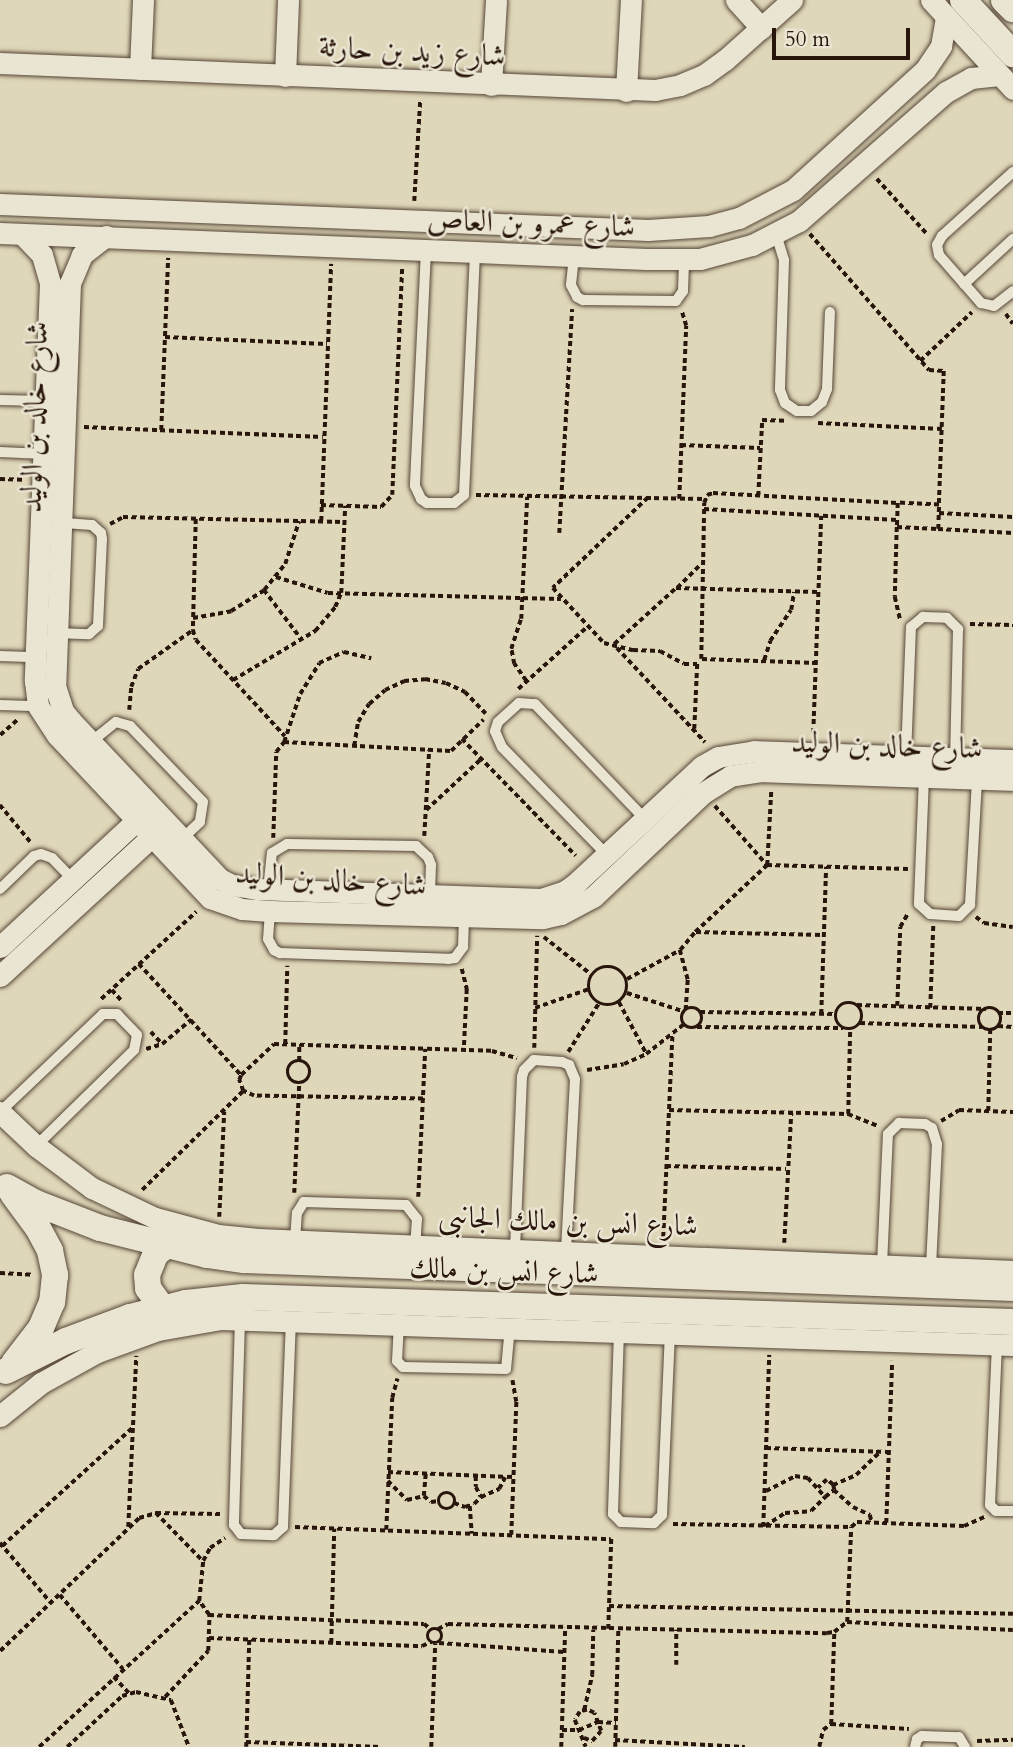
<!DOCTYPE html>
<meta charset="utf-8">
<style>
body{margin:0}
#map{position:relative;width:1013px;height:1747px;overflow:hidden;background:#dfd7b9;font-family:Cardo,Amiri,serif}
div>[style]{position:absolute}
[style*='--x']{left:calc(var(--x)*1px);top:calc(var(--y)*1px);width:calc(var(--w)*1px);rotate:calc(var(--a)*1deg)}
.path>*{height:3.5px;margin-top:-1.75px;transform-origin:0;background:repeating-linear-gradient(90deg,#28150c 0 5px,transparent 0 8.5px)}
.path>.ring{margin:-1.75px;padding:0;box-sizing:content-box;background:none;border:3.5px solid #28150c;border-radius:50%}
.roads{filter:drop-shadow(0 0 2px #564637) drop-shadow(0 0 2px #564637)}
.service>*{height:10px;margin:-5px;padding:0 5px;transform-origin:5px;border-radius:5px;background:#eae5d2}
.minor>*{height:21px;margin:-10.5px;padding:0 10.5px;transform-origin:10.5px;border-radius:10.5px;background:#eae5d2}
.tertiary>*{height:26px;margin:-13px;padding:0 13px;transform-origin:13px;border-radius:13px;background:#eae5d2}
span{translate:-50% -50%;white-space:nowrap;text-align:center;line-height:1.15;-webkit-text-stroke:5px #eae5d2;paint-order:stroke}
.street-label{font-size:30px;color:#28150c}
.scale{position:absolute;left:772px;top:28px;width:138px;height:32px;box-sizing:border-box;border:4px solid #28150c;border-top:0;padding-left:9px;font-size:21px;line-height:24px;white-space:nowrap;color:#28150c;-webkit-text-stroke:5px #eae5d2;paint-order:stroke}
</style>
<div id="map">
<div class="path">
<div style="--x:877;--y:179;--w:76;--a:47.7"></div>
<div style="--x:414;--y:201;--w:101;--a:-86.6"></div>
<div style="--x:810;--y:234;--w:181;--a:48.8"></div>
<div style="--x:929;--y:370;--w:15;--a:4"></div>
<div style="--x:944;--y:371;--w:134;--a:92.1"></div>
<div style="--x:1006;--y:314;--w:12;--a:55"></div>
<div style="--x:165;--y:337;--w:162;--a:2.5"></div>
<div style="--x:920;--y:361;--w:71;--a:-43.3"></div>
<div style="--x:818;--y:423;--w:124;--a:2.8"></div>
<div style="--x:84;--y:427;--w:239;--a:2.4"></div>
<div style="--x:161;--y:430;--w:172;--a:-87.7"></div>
<div style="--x:681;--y:445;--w:79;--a:2.2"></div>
<div style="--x:0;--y:479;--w:23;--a:2"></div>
<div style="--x:476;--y:495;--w:229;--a:1"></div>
<div style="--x:758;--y:496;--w:76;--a:-87"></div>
<div style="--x:762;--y:420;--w:24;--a:2"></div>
<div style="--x:648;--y:498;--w:131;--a:136.5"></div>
<div style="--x:553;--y:588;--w:75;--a:47.2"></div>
<div style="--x:604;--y:643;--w:30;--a:14"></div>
<div style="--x:633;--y:650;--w:27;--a:2"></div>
<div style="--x:660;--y:651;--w:27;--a:28"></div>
<div style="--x:684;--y:664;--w:13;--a:0"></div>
<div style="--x:679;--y:499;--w:173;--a:-87.7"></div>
<div style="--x:686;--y:326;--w:14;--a:-107"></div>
<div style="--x:321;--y:505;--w:60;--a:1.9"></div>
<div style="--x:381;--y:507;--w:16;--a:-47"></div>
<div style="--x:392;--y:495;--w:229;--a:-87.5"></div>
<div style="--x:704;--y:509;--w:193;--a:3.3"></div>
<div style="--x:939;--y:513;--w:74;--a:3.1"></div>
<div style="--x:196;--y:519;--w:111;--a:91.5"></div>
<div style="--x:193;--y:630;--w:10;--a:73"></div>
<div style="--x:196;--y:640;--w:131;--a:47.2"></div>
<div style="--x:321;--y:521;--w:257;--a:-87.8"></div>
<div style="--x:110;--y:524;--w:15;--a:-28"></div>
<div style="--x:123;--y:517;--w:221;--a:1.3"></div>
<div style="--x:897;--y:527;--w:70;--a:91.6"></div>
<div style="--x:895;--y:597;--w:23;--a:77"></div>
<div style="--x:938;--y:529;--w:24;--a:-88"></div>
<div style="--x:939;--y:505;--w:41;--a:-177.2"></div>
<div style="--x:898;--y:503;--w:24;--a:92"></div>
<div style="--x:897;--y:527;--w:41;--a:2.8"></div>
<div style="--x:938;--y:529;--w:75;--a:3.1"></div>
<div style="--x:559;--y:533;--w:224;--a:-86.7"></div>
<div style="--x:276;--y:577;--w:54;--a:17.1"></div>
<div style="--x:328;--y:593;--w:233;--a:1.5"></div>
<div style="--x:677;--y:588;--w:34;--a:-45"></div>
<div style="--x:264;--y:590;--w:63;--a:52.8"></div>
<div style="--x:193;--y:618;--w:39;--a:-10"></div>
<div style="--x:231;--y:611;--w:39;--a:-32"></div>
<div style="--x:264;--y:590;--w:33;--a:-51"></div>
<div style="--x:285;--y:564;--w:45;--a:-72"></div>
<div style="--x:970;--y:624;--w:43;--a:1.3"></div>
<div style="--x:614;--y:644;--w:84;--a:-42.1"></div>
<div style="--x:676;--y:588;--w:142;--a:1.6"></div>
<div style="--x:617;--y:648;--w:129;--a:46.9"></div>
<div style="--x:701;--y:659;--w:156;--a:-88.9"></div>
<div style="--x:704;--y:503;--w:9;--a:-69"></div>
<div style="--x:707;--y:495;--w:6;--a:-18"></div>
<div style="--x:713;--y:493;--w:185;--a:3.1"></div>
<div style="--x:702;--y:659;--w:113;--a:2"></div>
<div style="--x:764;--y:660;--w:20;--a:-72"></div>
<div style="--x:770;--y:641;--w:37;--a:-56"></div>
<div style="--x:791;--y:610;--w:18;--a:-81"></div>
<div style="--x:233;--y:680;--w:96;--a:-30.9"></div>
<div style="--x:315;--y:631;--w:31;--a:-50"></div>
<div style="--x:335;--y:607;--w:15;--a:-67"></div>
<div style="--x:341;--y:593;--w:87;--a:-87.4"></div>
<div style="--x:526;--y:681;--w:21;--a:-125"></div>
<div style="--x:514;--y:664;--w:15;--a:-101"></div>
<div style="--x:511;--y:649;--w:32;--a:-72"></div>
<div style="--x:521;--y:619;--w:122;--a:-87.2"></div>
<div style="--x:518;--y:689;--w:93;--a:-41.9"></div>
<div style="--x:129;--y:710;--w:23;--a:-85"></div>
<div style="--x:131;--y:687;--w:19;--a:-69"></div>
<div style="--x:138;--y:669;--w:67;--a:-35.3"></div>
<div style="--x:694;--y:729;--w:65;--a:-87.4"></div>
<div style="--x:813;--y:733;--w:217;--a:-87.9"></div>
<div style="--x:0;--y:735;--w:23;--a:-41"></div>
<div style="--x:462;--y:739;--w:163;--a:45.7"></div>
<div style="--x:284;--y:742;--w:51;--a:-71.6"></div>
<div style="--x:300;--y:694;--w:36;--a:-58"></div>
<div style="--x:319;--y:663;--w:27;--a:-24"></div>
<div style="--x:344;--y:652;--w:28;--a:13"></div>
<div style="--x:354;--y:746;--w:24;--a:-81"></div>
<div style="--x:358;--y:722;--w:21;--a:-59"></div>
<div style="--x:369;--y:704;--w:21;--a:-41"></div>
<div style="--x:385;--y:690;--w:21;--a:-25"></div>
<div style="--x:404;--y:681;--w:21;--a:-5"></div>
<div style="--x:425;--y:679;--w:21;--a:11"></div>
<div style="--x:446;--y:683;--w:21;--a:25"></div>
<div style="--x:465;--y:692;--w:30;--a:46"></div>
<div style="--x:0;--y:805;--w:50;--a:50.6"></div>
<div style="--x:715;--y:806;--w:79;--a:48.6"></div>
<div style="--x:767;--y:865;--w:74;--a:-86.9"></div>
<div style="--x:426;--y:810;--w:75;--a:-42.8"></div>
<div style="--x:424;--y:836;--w:86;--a:-86.7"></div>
<div style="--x:273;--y:838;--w:86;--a:-88"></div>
<div style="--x:276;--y:752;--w:13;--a:-51"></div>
<div style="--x:284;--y:742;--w:167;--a:3.1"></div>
<div style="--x:451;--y:751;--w:45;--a:-44.1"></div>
<div style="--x:976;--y:917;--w:10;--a:37"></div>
<div style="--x:984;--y:923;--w:29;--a:8"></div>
<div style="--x:696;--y:932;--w:127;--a:1.4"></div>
<div style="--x:544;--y:937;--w:61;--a:38.4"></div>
<div style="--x:680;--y:950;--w:31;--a:75"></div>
<div style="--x:688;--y:980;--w:30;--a:94"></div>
<div style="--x:139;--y:964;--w:151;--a:47.4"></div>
<div class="ring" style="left:589px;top:967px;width:34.5px;height:34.5px"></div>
<div style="--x:462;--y:969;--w:21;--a:76"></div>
<div style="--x:467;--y:989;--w:61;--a:92.8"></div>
<div style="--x:627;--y:979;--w:60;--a:-28.7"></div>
<div style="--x:680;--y:950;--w:23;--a:-50"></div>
<div style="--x:695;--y:932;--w:98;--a:-42.9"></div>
<div style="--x:767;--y:865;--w:141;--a:1.6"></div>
<div style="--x:112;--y:990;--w:15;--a:48"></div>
<div style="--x:627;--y:993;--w:61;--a:18.1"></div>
<div style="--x:101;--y:999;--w:129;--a:-42.5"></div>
<div style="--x:619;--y:1002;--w:58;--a:62.1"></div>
<div class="ring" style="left:836px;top:1003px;width:22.5px;height:22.5px"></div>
<div style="--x:857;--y:1005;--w:129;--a:1.8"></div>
<div style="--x:897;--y:1006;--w:79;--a:-87.8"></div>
<div style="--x:900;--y:927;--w:16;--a:-60"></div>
<div style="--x:535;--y:1008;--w:57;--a:-19.4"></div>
<div style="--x:930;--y:1008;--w:82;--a:-87.9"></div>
<div class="ring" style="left:682px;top:1008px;width:16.5px;height:16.5px"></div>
<div class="ring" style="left:979px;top:1008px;width:18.5px;height:18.5px"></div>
<div style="--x:700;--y:1012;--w:135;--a:0.8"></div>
<div style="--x:998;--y:1013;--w:15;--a:0"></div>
<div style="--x:821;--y:1014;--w:147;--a:-88.1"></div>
<div style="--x:860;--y:1023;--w:122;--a:1.9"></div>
<div style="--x:998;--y:1026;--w:15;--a:4"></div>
<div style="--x:697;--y:1027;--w:146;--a:0.4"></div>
<div style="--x:151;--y:1032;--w:16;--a:47"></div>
<div style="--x:285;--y:1044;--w:78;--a:-88.5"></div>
<div style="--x:534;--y:1048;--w:112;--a:-88.5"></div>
<div style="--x:146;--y:1049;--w:17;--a:-17"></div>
<div style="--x:162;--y:1044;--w:38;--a:-40"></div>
<div style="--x:568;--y:1052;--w:58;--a:-57.7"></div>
<div style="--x:299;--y:1061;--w:16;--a:-90"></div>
<div class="ring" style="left:288px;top:1061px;width:18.5px;height:18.5px"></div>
<div style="--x:587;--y:1070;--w:37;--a:-9"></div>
<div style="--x:624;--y:1064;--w:24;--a:-24"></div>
<div style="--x:646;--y:1054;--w:48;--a:-38.3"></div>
<div style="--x:423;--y:1099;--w:169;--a:-179"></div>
<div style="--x:254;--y:1096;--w:12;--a:-156"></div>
<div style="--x:243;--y:1091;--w:12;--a:-110"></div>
<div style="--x:239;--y:1080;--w:5;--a:-68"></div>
<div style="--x:241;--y:1075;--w:45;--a:-43.2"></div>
<div style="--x:274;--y:1044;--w:218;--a:1.8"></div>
<div style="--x:492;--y:1051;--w:26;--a:16"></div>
<div style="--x:669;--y:1110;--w:179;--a:1.3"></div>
<div style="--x:848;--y:1114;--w:32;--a:22"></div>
<div style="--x:988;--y:1111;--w:81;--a:-88.6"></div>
<div style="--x:848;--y:1114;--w:85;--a:-88.7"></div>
<div style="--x:941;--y:1121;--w:21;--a:-31"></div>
<div style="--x:959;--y:1110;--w:54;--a:2.1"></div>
<div style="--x:666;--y:1166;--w:120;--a:1.4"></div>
<div style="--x:142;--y:1190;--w:141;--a:-44.4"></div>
<div style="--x:294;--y:1193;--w:110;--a:-87.4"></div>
<div style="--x:418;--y:1197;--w:148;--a:-87.3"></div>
<div style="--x:219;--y:1217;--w:105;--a:-87.3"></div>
<div style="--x:663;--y:1237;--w:201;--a:-87.4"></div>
<div style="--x:784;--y:1243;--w:130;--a:-86.9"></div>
<div style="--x:0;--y:1273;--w:33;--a:3"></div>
<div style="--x:766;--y:1448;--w:122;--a:1.9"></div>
<div style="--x:388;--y:1472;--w:126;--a:2.3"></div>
<div style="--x:426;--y:1474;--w:22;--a:95"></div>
<div style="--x:424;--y:1496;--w:9;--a:41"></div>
<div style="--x:431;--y:1502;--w:8;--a:-7"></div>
<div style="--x:476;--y:1476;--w:11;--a:90"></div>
<div style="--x:476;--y:1487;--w:11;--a:63"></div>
<div style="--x:388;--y:1481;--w:27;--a:45"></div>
<div style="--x:407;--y:1500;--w:17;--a:-13"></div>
<div style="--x:833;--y:1485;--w:25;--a:-23"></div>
<div style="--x:856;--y:1475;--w:33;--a:-44"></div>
<div style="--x:834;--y:1490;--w:25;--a:42"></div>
<div style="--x:853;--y:1507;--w:19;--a:25"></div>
<div style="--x:870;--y:1515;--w:8;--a:76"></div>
<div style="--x:766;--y:1491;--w:33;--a:-27"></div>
<div style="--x:795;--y:1476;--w:13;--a:9"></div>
<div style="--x:808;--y:1478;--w:25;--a:48"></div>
<div style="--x:825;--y:1497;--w:11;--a:-38"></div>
<div style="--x:834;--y:1490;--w:5;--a:-101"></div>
<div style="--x:833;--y:1485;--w:8;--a:-140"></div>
<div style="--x:827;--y:1480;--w:12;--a:138"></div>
<div class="ring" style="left:439px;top:1493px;width:12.5px;height:12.5px"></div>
<div style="--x:454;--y:1503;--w:12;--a:20"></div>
<div style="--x:465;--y:1507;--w:9;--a:-18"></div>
<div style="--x:474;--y:1504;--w:10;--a:-45"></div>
<div style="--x:481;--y:1497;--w:20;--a:-24"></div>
<div style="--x:499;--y:1489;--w:13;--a:-63"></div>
<div style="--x:470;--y:1506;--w:28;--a:86"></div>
<div style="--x:156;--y:1513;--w:67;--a:45.6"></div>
<div style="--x:886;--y:1523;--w:162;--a:-87.9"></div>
<div style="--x:673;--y:1524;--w:178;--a:1"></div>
<div style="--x:851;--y:1527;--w:8;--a:-40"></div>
<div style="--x:857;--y:1522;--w:107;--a:2.1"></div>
<div style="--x:964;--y:1526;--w:22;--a:-24"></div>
<div style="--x:765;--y:1526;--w:24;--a:-33"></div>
<div style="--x:785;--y:1513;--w:26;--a:-4"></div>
<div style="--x:811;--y:1511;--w:20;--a:-45"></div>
<div style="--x:128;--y:1527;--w:171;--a:-87.3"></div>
<div style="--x:295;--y:1527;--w:316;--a:2.2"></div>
<div style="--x:763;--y:1527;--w:172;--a:-88"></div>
<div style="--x:386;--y:1530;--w:132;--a:-87.4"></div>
<div style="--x:392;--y:1398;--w:20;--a:-75"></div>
<div style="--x:511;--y:1535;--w:133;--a:-87.8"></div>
<div style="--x:516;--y:1402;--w:22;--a:-100"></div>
<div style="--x:0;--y:1543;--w:79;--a:49.6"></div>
<div style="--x:2;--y:1546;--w:176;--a:-42.2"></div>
<div style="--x:60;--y:1595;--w:97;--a:49.6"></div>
<div style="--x:609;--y:1606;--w:404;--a:1.1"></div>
<div style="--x:209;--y:1615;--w:215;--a:2.4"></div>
<div style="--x:424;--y:1624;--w:10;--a:37"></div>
<div style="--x:847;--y:1622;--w:95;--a:-87.6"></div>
<div class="ring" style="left:428px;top:1629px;width:10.5px;height:10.5px"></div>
<div style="--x:438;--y:1629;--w:11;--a:-27"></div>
<div style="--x:448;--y:1624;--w:379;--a:1.4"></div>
<div style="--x:827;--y:1633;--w:7;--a:-8"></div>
<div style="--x:834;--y:1632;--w:16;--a:-38"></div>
<div style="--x:847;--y:1622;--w:166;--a:2.8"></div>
<div style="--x:608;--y:1629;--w:92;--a:-88.1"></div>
<div style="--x:209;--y:1638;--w:213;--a:2.2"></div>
<div style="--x:422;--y:1646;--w:10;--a:-24"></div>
<div style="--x:331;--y:1643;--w:114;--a:-88.5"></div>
<div style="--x:439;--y:1643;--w:125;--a:4.1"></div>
<div style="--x:0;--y:1651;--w:192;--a:-43.7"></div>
<div style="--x:139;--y:1518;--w:18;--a:-16"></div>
<div style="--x:156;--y:1513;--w:64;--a:0.9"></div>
<div style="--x:676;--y:1665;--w:35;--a:-90"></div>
<div style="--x:114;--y:1677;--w:22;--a:47"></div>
<div style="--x:165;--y:1697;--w:63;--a:-46.9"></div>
<div style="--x:208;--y:1651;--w:36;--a:-88"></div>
<div style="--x:209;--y:1615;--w:17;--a:-126"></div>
<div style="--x:199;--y:1601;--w:40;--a:-84.3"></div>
<div style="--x:203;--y:1561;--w:15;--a:-62"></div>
<div style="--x:210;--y:1548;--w:18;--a:-34"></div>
<div style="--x:584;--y:1710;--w:36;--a:-77"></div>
<div style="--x:592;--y:1675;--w:45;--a:-88.7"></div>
<div style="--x:831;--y:1724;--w:78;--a:3.7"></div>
<div style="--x:562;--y:1730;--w:17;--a:0"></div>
<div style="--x:579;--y:1730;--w:21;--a:-23"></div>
<div style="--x:598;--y:1722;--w:18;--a:3"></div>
<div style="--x:584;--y:1738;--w:9;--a:21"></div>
<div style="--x:592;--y:1741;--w:13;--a:-48"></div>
<div style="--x:601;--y:1731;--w:19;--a:-111"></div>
<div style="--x:594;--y:1713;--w:8;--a:-157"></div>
<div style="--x:587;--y:1710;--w:7;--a:164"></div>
<div style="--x:580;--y:1712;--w:9;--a:122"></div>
<div style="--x:575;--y:1720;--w:29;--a:68"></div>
<div style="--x:615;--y:1740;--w:130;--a:3.1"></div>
<div style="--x:977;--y:1741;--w:36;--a:-2"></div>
<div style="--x:246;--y:1742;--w:135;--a:2.1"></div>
<div style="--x:39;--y:1747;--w:217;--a:-42.4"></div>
<div style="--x:67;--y:1747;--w:75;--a:-42.8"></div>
<div style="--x:122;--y:1696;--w:15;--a:-16"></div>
<div style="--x:136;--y:1692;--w:36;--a:13"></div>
<div style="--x:171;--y:1700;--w:50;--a:69"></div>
<div style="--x:246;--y:1747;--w:108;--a:-88.4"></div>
<div style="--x:431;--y:1747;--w:103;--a:-87.8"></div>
<div style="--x:561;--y:1747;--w:119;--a:-88.1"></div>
<div style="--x:615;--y:1747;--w:118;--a:-88.5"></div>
<div style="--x:819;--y:1747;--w:17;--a:-77"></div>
<div style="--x:823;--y:1730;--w:10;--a:-37"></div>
<div style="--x:831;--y:1724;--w:92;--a:-88.1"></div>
</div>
<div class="roads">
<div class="service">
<div style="--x:1013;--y:172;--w:96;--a:138"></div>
<div style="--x:942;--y:236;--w:10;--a:119"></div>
<div style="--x:937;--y:245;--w:10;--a:79"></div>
<div style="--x:939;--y:255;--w:64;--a:48.8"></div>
<div style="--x:981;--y:303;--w:13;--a:13"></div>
<div style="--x:994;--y:306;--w:24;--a:-38"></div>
<div style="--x:776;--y:234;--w:27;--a:73"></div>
<div style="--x:784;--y:260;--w:130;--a:91.8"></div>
<div style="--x:780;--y:390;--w:14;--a:69"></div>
<div style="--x:785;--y:403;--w:14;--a:34"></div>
<div style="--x:797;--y:411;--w:14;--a:0"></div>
<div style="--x:811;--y:411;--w:14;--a:-39"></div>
<div style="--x:822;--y:402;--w:14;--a:-69"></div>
<div style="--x:827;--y:389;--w:77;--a:-87.8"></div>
<div style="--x:426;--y:250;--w:236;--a:92.7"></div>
<div style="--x:415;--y:486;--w:14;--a:65"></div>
<div style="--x:421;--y:499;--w:7;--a:34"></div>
<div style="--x:427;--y:503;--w:27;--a:0"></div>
<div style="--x:454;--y:503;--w:13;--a:-39"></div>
<div style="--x:464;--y:495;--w:243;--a:-87.4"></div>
<div style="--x:574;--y:256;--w:29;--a:96"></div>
<div style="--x:571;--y:285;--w:13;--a:63"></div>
<div style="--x:577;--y:297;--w:7;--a:27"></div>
<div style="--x:583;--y:300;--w:93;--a:0.6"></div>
<div style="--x:676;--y:301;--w:12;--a:-55"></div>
<div style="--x:683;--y:291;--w:31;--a:-88"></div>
<div style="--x:964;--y:284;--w:67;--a:-42.6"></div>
<div style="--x:0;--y:400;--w:45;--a:1.3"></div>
<div style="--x:0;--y:452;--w:44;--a:2.6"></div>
<div style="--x:56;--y:633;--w:33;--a:2"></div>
<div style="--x:89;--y:634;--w:12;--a:-42"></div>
<div style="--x:98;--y:626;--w:87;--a:-87.4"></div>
<div style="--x:102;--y:539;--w:6;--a:-99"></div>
<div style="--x:101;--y:533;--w:12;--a:-138"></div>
<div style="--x:92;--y:525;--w:31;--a:-176"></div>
<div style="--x:0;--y:656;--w:36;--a:2"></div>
<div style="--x:0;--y:705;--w:38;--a:2"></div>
<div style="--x:91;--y:742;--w:32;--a:-39"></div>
<div style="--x:116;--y:722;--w:15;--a:16"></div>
<div style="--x:130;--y:726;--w:105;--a:46.2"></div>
<div style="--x:203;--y:802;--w:20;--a:99"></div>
<div style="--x:200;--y:822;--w:26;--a:137"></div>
<div style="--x:906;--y:756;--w:129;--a:-87.8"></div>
<div style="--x:911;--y:627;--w:16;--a:-40"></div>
<div style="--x:923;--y:617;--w:24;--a:2"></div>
<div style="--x:947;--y:618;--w:16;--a:45"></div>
<div style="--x:958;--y:629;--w:129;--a:91.3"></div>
<div style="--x:924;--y:777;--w:127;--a:92.3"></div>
<div style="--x:919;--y:904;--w:15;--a:42"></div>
<div style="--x:930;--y:914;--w:29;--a:4"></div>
<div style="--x:959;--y:916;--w:16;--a:-45"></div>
<div style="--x:970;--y:905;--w:126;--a:-86.8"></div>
<div style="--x:606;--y:854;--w:149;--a:-134.2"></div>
<div style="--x:502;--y:747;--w:17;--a:-114"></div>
<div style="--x:495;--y:731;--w:9;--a:-72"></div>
<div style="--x:498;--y:722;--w:28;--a:-42"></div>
<div style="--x:519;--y:703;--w:16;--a:4"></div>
<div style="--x:535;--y:704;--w:159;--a:46.3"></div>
<div style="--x:0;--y:889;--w:47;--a:-44.1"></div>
<div style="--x:34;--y:856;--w:7;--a:-16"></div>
<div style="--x:41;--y:854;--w:12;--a:20"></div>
<div style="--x:52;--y:858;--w:30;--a:46"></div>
<div style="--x:268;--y:890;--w:37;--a:-84"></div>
<div style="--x:272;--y:853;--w:17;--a:-31"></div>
<div style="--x:287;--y:844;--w:129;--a:0.9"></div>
<div style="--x:416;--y:846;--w:16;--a:43"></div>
<div style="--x:428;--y:857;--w:9;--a:69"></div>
<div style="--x:431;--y:865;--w:30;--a:92"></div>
<div style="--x:270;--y:911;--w:28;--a:94"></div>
<div style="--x:268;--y:939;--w:13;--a:61"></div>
<div style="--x:274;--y:950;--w:7;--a:27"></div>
<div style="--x:280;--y:953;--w:168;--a:2"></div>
<div style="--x:448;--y:959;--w:7;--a:-8"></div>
<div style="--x:455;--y:958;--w:14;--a:-54"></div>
<div style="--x:463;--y:947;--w:30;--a:-88"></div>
<div style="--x:0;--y:1112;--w:142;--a:-43.6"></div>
<div style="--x:103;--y:1014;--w:14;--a:0"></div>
<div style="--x:117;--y:1014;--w:29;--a:46"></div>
<div style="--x:137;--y:1035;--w:15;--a:101"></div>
<div style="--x:134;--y:1050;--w:137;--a:135.6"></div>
<div style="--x:295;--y:1240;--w:27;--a:-86"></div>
<div style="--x:297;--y:1213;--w:13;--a:-58"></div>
<div style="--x:304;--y:1202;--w:102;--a:1.7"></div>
<div style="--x:406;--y:1205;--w:18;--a:52"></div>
<div style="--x:417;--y:1219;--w:27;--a:94"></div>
<div style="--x:515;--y:1250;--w:173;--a:-87.7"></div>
<div style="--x:522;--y:1077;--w:7;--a:-74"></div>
<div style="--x:524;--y:1070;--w:14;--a:-45"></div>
<div style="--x:534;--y:1060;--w:28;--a:4"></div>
<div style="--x:562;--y:1062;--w:8;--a:23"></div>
<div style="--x:569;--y:1065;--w:15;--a:67"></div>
<div style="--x:575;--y:1079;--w:173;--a:93"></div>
<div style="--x:882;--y:1265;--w:131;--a:-87.4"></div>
<div style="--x:888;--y:1134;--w:16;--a:-45"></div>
<div style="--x:899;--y:1123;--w:26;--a:2"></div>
<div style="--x:925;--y:1124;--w:8;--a:30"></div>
<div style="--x:932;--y:1128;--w:17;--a:73"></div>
<div style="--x:937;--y:1144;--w:123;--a:92.8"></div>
<div style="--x:240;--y:1319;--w:206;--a:91.7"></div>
<div style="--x:234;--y:1525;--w:11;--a:52"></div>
<div style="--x:241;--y:1534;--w:33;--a:2"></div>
<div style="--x:274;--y:1535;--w:12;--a:-42"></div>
<div style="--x:283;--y:1527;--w:207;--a:-87.8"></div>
<div style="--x:399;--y:1323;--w:38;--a:93"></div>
<div style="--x:397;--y:1361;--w:8;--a:45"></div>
<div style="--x:403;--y:1367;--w:103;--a:1.1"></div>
<div style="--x:506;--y:1369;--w:42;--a:-84.6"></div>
<div style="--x:619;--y:1331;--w:183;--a:91.9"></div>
<div style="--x:613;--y:1514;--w:11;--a:45"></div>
<div style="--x:621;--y:1522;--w:33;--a:2"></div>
<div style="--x:654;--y:1523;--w:11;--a:-45"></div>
<div style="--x:662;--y:1515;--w:182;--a:-87.5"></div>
<div style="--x:997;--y:1344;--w:161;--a:92.5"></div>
<div style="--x:990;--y:1505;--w:8;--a:45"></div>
<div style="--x:996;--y:1511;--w:17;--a:0"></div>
<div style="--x:915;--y:1747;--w:8;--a:-76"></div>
<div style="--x:917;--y:1739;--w:6;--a:-31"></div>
<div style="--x:922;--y:1736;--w:37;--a:2"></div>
<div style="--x:959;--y:1737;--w:12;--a:59"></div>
</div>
<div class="minor">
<div style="--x:736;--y:0;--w:38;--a:48"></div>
<div style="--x:931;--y:0;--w:121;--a:47.3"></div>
<div style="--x:0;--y:63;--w:656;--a:2.36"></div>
<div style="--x:655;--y:90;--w:25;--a:-11"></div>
<div style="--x:680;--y:85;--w:26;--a:-23"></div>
<div style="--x:704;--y:75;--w:26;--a:-36"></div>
<div style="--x:725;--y:60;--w:90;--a:-41.8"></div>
<div style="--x:140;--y:69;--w:69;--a:-87.5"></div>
<div style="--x:285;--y:76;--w:76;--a:-87.7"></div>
<div style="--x:491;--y:85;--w:85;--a:-86.6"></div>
<div style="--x:626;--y:91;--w:91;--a:-86.9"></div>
<div style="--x:0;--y:204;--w:649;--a:2.3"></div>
<div style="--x:648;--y:230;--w:61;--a:-3.8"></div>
<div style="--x:709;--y:226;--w:31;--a:-15"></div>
<div style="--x:739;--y:218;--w:61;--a:-27.4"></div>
<div style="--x:793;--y:190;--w:178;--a:-42.3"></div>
<div style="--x:925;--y:70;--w:29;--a:-56"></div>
<div style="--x:941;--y:46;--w:29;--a:-80"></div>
<div style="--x:0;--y:233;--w:647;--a:2.3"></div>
<div style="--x:646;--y:259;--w:54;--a:0"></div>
<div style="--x:700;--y:259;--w:54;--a:-15.1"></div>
<div style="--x:752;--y:245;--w:53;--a:-27.1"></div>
<div style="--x:799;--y:221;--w:196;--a:-41.3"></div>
<div style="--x:946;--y:92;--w:29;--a:-29"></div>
<div style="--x:971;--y:78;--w:28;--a:-6"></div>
<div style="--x:22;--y:234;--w:29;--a:46"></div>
<div style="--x:42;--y:255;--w:29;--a:74"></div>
<div style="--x:50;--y:283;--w:398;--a:92.2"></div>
<div style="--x:35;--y:681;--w:25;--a:83"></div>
<div style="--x:38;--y:706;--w:35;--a:57"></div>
<div style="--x:57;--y:735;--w:224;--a:46.8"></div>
<div style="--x:210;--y:898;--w:34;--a:19"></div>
<div style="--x:242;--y:909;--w:28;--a:4"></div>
<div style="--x:270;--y:911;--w:273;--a:1.5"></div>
<div style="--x:543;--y:918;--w:18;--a:-13"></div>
<div style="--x:561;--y:914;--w:36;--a:-28"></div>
<div style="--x:593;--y:897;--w:151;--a:-43.4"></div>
<div style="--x:703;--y:793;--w:32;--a:-32"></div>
<div style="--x:730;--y:776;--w:31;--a:-9"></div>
<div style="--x:761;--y:771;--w:252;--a:2"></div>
<div style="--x:106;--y:236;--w:31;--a:142"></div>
<div style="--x:82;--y:255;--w:30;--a:113"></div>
<div style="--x:70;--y:283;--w:403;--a:92.1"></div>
<div style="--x:55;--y:686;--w:26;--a:72"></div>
<div style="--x:63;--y:711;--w:13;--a:51"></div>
<div style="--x:71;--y:721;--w:217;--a:46.7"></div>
<div style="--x:220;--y:879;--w:13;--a:27"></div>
<div style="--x:232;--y:885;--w:25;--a:9"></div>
<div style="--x:257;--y:889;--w:284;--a:2"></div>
<div style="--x:541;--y:899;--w:25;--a:-18"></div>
<div style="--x:565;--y:891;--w:12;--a:-35"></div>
<div style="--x:575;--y:884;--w:173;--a:-42.9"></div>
<div style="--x:702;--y:766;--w:18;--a:-29"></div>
<div style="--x:718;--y:757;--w:36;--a:-9"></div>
<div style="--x:754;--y:751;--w:259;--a:2"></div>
<div style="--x:0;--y:947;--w:185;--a:-42.8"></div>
<div style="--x:0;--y:976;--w:205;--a:-42.6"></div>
<div style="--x:0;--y:1112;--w:50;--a:43.4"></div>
<div style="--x:36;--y:1146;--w:70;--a:36.9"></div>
<div style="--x:92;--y:1188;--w:70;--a:25.5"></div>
<div style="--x:155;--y:1218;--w:65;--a:15.1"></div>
<div style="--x:218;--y:1235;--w:40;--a:5.7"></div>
<div style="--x:258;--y:1239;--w:756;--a:2.43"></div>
<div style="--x:0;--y:1416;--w:53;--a:-38.8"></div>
<div style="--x:41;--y:1383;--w:64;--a:-29"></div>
<div style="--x:97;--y:1352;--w:65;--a:-19.8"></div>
<div style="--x:158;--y:1330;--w:64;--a:-9.9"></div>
<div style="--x:221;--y:1319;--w:792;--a:1.88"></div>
</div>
<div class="tertiary">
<div style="--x:963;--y:0;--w:74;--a:47.2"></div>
<div style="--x:1004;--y:0;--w:13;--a:45"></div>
<div style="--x:7;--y:1187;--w:33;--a:29"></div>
<div style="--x:36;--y:1203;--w:69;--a:21.3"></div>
<div style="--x:100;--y:1228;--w:110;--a:14.2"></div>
<div style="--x:207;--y:1255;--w:37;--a:8"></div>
<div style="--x:244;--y:1260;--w:770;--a:2.09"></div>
<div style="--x:13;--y:1194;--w:42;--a:53.7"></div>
<div style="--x:38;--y:1228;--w:26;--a:62"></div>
<div style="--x:50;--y:1251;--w:25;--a:78"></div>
<div style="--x:55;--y:1275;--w:27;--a:96"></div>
<div style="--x:52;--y:1302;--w:28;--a:113"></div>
<div style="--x:41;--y:1328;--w:44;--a:127.6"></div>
<div style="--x:162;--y:1308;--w:24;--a:-125"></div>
<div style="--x:148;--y:1288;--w:13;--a:-94"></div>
<div style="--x:147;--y:1275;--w:24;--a:-68"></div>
<div style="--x:156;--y:1253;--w:12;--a:-35"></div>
<div style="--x:6;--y:1371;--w:67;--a:-26.6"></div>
<div style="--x:66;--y:1341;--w:68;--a:-20.6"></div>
<div style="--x:130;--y:1317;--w:58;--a:-14"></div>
<div style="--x:186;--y:1303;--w:57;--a:-6"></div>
<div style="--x:243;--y:1297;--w:770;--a:1.86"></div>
</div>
</div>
<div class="street-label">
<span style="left:412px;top:52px;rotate:3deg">شارع زيد بن حارثة</span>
<span style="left:531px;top:224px;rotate:2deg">شارع عمرو بن العاص</span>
<span style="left:35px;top:417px;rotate:-88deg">شارع خالد بن الوليد</span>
<span style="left:887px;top:746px;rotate:2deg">شارع خالد بن الوليد</span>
<span style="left:331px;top:880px;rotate:4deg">شارع خالد بن الوليد</span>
<span style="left:568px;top:1222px;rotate:2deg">شارع انس بن مالك الجانبى</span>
<span style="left:504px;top:1271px;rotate:2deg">شارع انس بن مالك</span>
</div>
<div class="scale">50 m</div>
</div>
